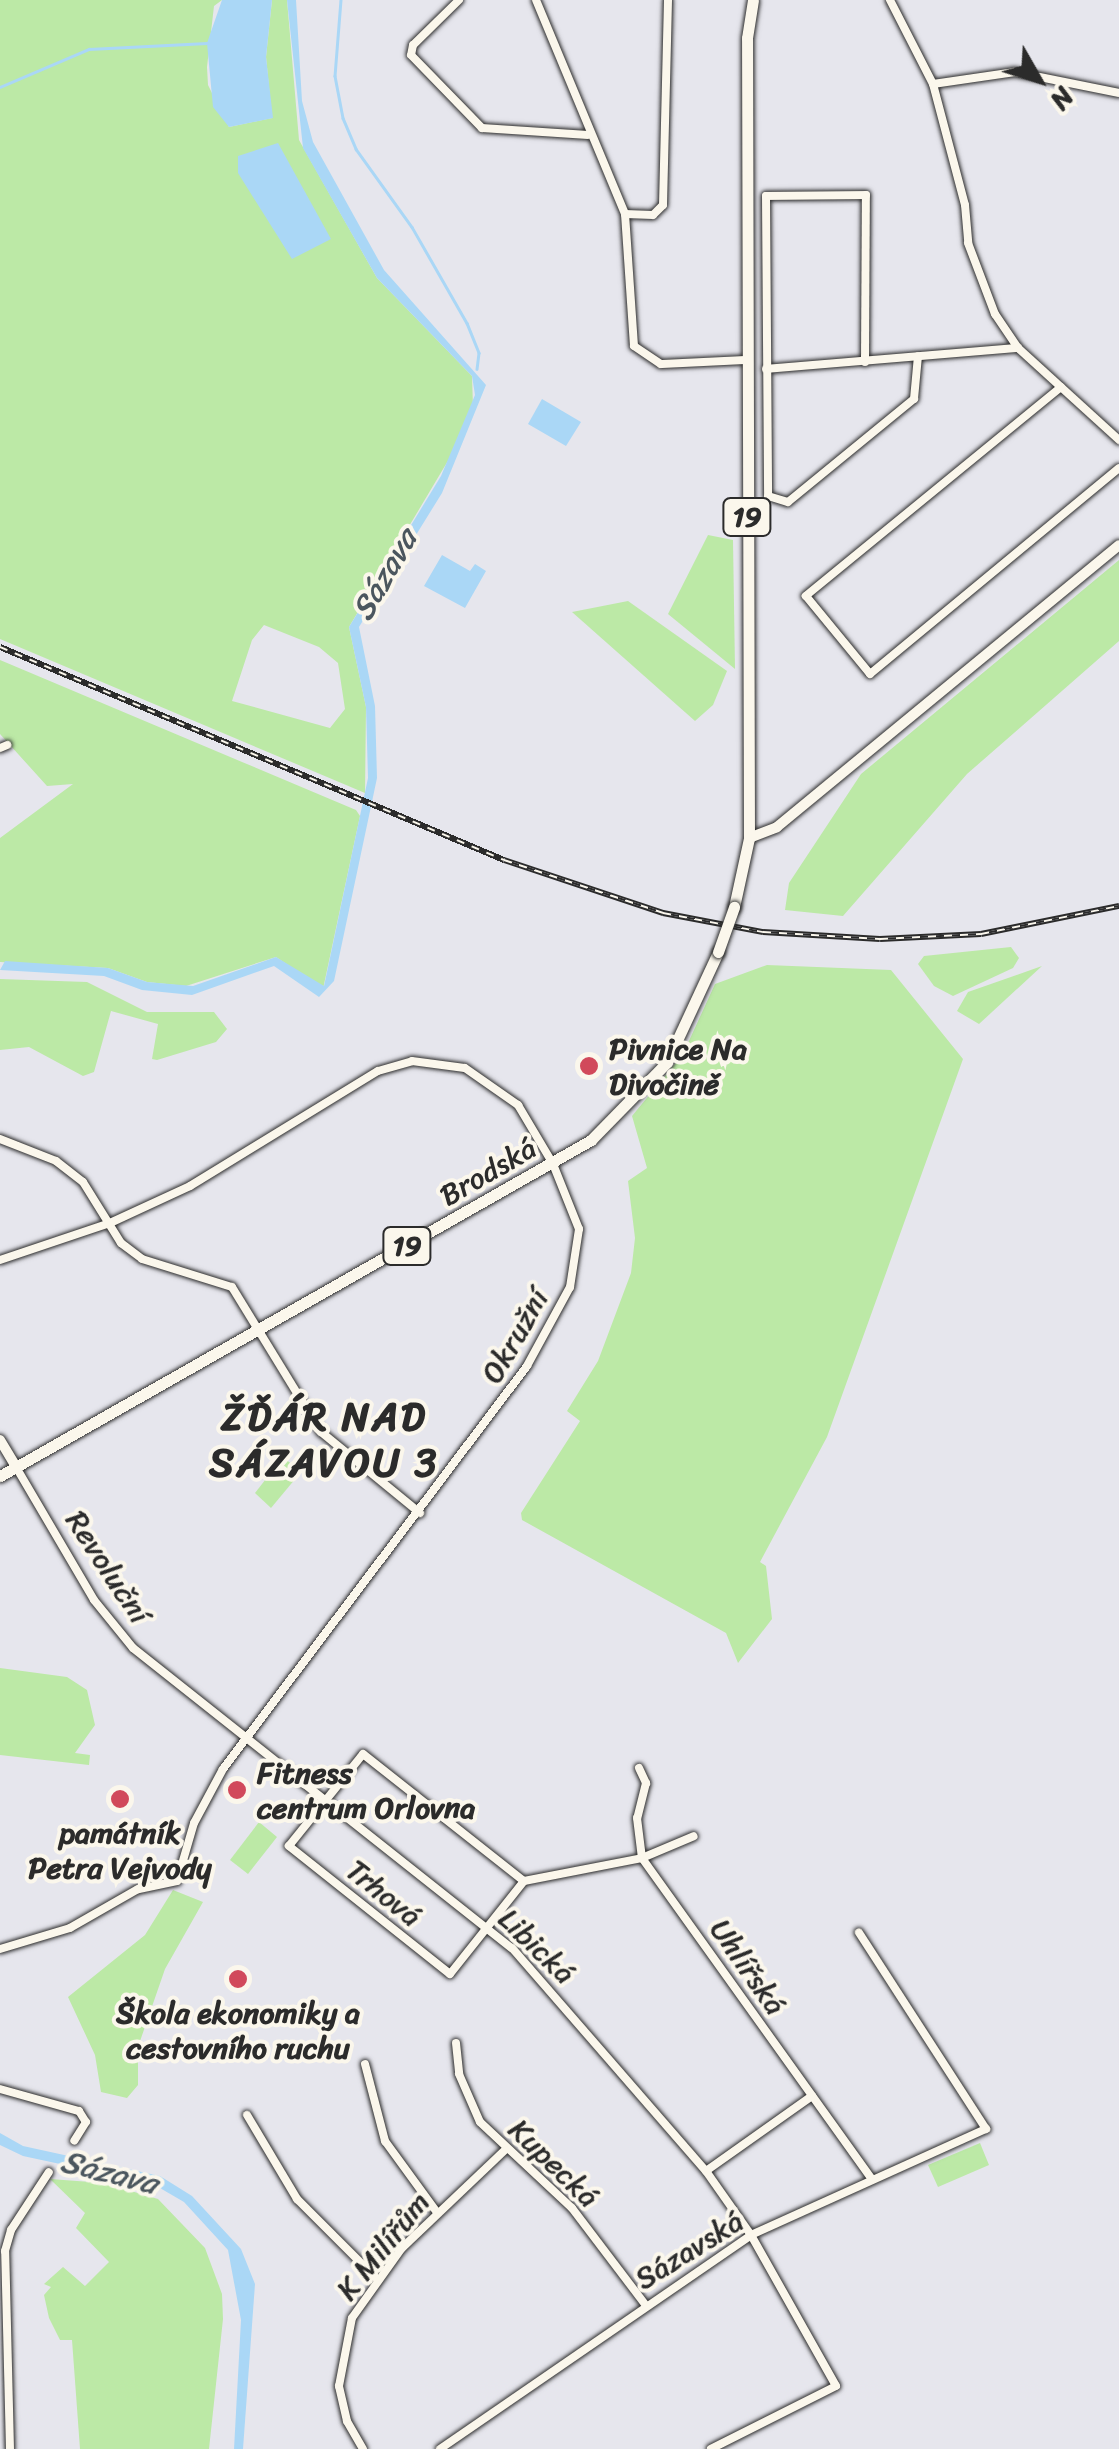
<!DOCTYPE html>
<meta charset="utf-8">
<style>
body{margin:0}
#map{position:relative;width:1119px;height:2449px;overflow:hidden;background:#e6e6ed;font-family:Sriracha,sans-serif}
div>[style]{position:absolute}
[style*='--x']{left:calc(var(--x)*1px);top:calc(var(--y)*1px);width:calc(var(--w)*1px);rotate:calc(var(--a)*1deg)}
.green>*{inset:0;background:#bce9a6}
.water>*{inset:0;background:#aad7f6}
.stream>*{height:2.5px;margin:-1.25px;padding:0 1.25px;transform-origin:1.25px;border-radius:1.25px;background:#aad7f6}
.roads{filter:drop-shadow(0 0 2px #2b2b2b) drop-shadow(0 0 2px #2b2b2b)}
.street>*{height:8px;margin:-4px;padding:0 4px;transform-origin:4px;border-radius:4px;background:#fbf7ec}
.secondary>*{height:10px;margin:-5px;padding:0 5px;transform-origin:5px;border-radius:5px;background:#fbf7ec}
.primary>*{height:11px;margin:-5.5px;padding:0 5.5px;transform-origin:5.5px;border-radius:5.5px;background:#fbf7ec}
.rail>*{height:6px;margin-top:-3px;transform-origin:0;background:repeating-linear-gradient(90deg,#fbf7ec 0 8px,#2b2b2b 0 16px);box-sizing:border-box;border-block:2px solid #2b2b2b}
.bridges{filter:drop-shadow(0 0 2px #2b2b2b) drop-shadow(0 0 2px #2b2b2b)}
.primary-bridge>*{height:11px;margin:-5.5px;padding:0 5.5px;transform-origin:5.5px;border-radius:5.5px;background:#fbf7ec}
.dots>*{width:28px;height:28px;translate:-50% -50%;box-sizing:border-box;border:5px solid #fbf7ec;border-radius:50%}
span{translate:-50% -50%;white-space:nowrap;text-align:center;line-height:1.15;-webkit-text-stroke:8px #fbf7ec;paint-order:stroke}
.shield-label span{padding:2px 8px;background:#fbf7ec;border:2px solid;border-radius:8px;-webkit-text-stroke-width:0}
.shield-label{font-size:28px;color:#2b2b2b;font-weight:700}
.poi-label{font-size:30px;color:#2b2b2b;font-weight:700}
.left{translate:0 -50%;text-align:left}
.street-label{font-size:30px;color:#2b2b2b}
.water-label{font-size:32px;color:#4b565e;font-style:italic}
.district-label{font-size:40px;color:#2b2b2b;font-weight:700;letter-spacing:2.5px}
.north{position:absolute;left:989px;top:30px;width:100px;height:100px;-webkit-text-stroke:8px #fbf7ec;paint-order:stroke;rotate:129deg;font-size:28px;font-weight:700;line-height:40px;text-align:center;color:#2b2b2b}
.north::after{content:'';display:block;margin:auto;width:35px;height:45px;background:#2b2b2b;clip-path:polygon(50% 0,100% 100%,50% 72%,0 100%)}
</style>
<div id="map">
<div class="green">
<div style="clip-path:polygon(evenodd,0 0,222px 0,214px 6px,207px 67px,208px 85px,229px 127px,272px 118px,266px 57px,272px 0,287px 0,299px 140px,377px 278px,472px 376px,473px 407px,455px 449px,349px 627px,366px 707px,365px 793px,0 639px,0 0,264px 625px,319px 647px,338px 663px,345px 709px,330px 728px,232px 701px,252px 640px,264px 625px)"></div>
<div style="clip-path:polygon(708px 535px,733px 540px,735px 669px,668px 614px)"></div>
<div style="clip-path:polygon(1119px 560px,1119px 641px,967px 774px,843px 916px,785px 910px,789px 883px,861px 774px)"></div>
<div style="clip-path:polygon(628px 601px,727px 671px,713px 705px,695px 721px,572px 612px)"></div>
<div style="clip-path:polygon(0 660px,356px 810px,360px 816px,323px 989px,276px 957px,186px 986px,147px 982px,108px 968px,0 962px,0 838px,73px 784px,47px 786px,0 734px)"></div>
<div style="clip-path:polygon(1011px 947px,1019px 958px,1013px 968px,953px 996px,934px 986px,918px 964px,924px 956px)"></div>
<div style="clip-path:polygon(767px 965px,891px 970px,963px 1059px,827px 1437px,760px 1562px,766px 1566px,772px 1619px,738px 1663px,726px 1633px,522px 1520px,521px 1513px,580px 1421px,567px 1411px,598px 1361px,631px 1273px,635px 1238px,628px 1181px,647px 1168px,632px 1116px,683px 1054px,715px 984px)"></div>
<div style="clip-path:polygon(1042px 966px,979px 1024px,957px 1011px,968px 992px)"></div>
<div style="clip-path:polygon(0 979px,87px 982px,147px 1012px,214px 1012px,227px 1029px,216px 1042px,157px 1060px,152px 1059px,158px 1024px,111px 1011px,94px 1072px,83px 1076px,29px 1047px,0 1050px)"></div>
<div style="clip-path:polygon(283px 1457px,301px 1472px,271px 1508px,255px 1493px)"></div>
<div style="clip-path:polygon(0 1668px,67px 1677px,87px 1690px,95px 1725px,75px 1753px,90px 1755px,89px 1765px,0 1755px)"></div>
<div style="clip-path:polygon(259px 1822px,277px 1837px,248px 1874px,230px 1860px)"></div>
<div style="clip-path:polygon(173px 1890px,203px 1902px,165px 1969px,138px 2047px,138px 2085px,127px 2098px,101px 2092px,95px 2055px,68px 1997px,145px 1935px)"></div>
<div style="clip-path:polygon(980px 2143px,989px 2165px,938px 2187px,928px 2165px)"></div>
<div style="clip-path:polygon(50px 2179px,104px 2183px,158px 2199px,205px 2248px,222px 2294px,223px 2319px,209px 2449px,80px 2449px,72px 2340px,60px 2340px,49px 2318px,44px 2295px,51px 2287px,44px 2284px,63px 2267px,85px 2286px,109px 2262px,76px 2228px,85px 2213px)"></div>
</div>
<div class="water">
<div style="clip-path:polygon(222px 0,272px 0,266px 57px,273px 118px,229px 127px,213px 107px,207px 43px)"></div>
<div style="clip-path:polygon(287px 0,296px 0,302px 101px,313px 142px,384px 270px,486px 385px,442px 493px,359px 627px,375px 706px,377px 778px,334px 981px,319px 997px,274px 966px,192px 995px,142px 990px,104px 976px,0 970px,5px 961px,108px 968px,147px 982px,193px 986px,276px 957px,324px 986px,368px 778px,366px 707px,349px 627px,441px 476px,475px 395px,472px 376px,377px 278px,303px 148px)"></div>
<div style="clip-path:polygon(278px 143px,331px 239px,292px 259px,238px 173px,238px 156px)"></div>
<div style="clip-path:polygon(542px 399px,581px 422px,566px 446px,528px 424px)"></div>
<div style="clip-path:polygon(442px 555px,470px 571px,475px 564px,486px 571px,465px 608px,424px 586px)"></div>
<div style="clip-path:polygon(0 2133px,23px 2146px,160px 2176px,192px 2196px,241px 2249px,255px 2284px,243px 2449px,234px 2449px,241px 2320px,228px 2250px,184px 2202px,153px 2184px,23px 2156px,0 2145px)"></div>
</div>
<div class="stream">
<div style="--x:341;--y:0;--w:76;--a:94.5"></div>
<div style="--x:335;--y:76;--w:43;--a:79.2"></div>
<div style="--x:343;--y:118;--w:34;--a:67"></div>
<div style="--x:356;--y:149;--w:96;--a:54.3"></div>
<div style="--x:412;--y:227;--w:111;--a:60.2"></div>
<div style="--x:467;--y:323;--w:32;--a:68"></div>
<div style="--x:479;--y:353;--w:16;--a:97"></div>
<div style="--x:0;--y:87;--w:97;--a:-23.1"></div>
<div style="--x:89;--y:49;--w:118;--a:-2.9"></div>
</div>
<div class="roads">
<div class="street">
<div style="--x:459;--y:0;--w:64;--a:135.6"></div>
<div style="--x:413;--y:45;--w:10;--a:101"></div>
<div style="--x:411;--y:55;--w:102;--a:45.8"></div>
<div style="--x:482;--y:128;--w:106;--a:3.8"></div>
<div style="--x:536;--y:0;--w:232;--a:67.4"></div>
<div style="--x:625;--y:214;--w:132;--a:86.1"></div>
<div style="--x:634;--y:346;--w:32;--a:34"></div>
<div style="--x:661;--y:364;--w:85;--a:-2.7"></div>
<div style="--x:890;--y:0;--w:94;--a:62.9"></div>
<div style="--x:933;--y:84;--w:125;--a:75.2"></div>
<div style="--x:965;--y:205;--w:38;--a:85"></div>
<div style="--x:968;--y:243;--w:76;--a:69.2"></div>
<div style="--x:995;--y:314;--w:41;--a:55.9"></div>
<div style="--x:1018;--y:348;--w:137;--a:42.3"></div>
<div style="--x:933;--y:84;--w:83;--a:-8.3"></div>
<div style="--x:1015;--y:72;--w:106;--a:11.4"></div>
<div style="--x:625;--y:214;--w:28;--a:2"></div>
<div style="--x:653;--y:215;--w:14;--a:-45"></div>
<div style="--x:663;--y:205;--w:205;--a:-88.6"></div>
<div style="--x:865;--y:362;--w:167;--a:-89.7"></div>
<div style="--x:866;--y:195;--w:100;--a:179.4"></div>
<div style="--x:766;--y:196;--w:300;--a:89.6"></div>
<div style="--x:768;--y:496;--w:21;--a:17"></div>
<div style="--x:788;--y:502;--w:163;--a:-39.3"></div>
<div style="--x:914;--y:399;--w:43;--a:-84.7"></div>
<div style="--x:766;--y:369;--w:253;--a:-4.8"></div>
<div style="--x:1061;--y:387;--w:330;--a:140.7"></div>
<div style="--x:806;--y:596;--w:101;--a:50.6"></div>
<div style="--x:870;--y:674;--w:323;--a:-39.6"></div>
<div style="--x:0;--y:748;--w:8;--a:-23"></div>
<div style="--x:0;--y:1139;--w:60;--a:21.4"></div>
<div style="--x:56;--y:1161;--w:34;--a:38"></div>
<div style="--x:83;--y:1182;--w:72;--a:58.1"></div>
<div style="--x:121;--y:1243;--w:26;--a:37"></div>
<div style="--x:142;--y:1259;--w:94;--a:17.3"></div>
<div style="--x:232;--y:1287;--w:170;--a:58.5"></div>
<div style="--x:321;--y:1432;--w:128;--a:39.3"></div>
<div style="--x:0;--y:1260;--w:116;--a:-18.6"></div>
<div style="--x:110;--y:1223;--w:88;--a:-24.8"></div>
<div style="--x:190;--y:1186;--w:220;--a:-31.5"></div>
<div style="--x:378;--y:1071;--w:35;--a:-16"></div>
<div style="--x:412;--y:1061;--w:53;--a:7.5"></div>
<div style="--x:465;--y:1068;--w:65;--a:34.9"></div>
<div style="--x:518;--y:1105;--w:69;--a:59.3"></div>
<div style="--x:553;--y:1164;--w:70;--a:68.2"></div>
<div style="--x:579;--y:1229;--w:59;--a:98.8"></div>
<div style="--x:570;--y:1287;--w:90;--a:118.6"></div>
<div style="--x:527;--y:1366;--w:505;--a:127.03"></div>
<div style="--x:223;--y:1769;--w:61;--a:118.2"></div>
<div style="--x:194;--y:1823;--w:60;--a:106.3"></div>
<div style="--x:177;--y:1881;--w:40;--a:168"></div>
<div style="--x:138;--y:1889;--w:78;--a:150.2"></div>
<div style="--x:70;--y:1928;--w:73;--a:163.3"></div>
<div style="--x:16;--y:1467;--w:154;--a:59.6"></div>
<div style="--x:94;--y:1600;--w:62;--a:50.9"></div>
<div style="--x:133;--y:1648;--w:483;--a:38.4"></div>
<div style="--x:512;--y:1948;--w:296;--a:49"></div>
<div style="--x:706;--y:2171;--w:78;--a:54.9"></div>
<div style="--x:751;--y:2235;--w:173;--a:60.6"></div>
<div style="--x:836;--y:2386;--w:140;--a:153.3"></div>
<div style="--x:363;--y:1754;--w:205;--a:38.3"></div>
<div style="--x:524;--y:1881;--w:119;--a:128.5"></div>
<div style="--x:450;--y:1974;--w:206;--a:-141.5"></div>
<div style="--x:289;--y:1846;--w:118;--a:-51.2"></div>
<div style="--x:639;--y:1768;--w:17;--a:65"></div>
<div style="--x:646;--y:1783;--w:36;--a:104"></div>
<div style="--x:637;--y:1818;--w:40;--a:82.9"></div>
<div style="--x:642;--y:1858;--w:393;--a:54.4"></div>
<div style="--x:524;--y:1881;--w:120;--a:-11"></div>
<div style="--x:642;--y:1858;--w:56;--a:-22.9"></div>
<div style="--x:456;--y:2043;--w:31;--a:84"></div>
<div style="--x:459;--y:2074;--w:52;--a:66.4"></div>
<div style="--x:480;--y:2122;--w:126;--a:43.1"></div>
<div style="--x:572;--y:2208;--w:121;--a:52.8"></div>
<div style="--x:365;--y:2064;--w:80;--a:75.4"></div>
<div style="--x:385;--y:2141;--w:87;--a:53.9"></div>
<div style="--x:0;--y:2089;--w:82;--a:15.6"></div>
<div style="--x:79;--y:2111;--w:13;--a:58"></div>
<div style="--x:86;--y:2122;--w:22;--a:122"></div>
<div style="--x:247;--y:2115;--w:98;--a:59.2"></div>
<div style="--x:297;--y:2199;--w:113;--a:45"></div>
<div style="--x:706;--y:2171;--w:130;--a:-35.3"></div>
<div style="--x:10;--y:2449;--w:198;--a:-91.4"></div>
<div style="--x:5;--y:2251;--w:22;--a:-74"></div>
<div style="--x:11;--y:2230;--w:69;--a:-56.8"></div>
<div style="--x:363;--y:2449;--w:32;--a:-120"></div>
<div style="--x:347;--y:2421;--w:36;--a:-103"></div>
<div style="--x:339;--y:2386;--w:69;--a:-79.2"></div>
<div style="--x:352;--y:2318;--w:86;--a:-54.5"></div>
<div style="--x:402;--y:2248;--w:142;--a:-43.6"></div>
<div style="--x:440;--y:2449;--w:378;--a:-34.5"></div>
<div style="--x:751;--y:2235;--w:258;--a:-24.3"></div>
<div style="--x:986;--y:2129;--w:234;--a:-122.9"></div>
</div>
<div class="secondary">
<div style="--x:749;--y:838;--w:30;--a:-21"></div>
<div style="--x:777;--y:827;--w:443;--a:-39.5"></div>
<div style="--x:0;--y:1440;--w:31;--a:59"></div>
</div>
<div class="primary">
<div style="--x:734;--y:907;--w:71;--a:-77.7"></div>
<div style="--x:749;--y:838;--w:800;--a:-90.14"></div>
<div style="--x:747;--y:38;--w:38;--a:-81"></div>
<div style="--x:0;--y:1476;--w:680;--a:-29.62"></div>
<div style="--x:591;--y:1140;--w:109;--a:-45.7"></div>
<div style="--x:667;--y:1062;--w:121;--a:-65.1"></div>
</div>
</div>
<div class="rail">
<div style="--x:0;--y:647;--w:547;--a:22.91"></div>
<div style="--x:504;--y:860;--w:168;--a:18.4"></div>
<div style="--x:663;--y:913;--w:102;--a:10.8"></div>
<div style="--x:763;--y:932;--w:117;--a:3.4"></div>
<div style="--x:880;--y:939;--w:101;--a:-2.8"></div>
<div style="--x:981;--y:934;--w:141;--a:-11.5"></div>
</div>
<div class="bridges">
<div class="primary-bridge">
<div style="--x:718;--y:952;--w:48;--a:-70.4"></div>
</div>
</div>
<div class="dots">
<div style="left:589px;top:1066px;background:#d1495b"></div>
<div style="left:237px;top:1790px;background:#d1495b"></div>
<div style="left:120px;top:1799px;background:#d1495b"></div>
<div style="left:238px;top:1979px;background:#d1495b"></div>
</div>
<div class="shield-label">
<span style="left:747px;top:517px">19</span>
<span style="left:407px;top:1246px">19</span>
</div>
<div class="poi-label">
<span class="left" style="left:609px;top:1066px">Pivnice Na<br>Divočině</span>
<span class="left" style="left:257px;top:1790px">Fitness<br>centrum Orlovna</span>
<span style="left:120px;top:1850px">památník<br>Petra Vejvody</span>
<span style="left:238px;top:2030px">Škola ekonomiky a<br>cestovního ruchu</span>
</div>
<div class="street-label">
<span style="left:488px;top:1172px;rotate:-30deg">Brodská</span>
<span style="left:515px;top:1336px;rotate:-60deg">Okružní</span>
<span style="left:108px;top:1567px;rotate:57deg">Revoluční</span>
<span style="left:384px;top:1893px;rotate:39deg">Trhová</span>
<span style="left:537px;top:1946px;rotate:44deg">Libická</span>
<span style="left:748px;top:1967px;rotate:55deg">Uhlířská</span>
<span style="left:554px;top:2163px;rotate:44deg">Kupecká</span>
<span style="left:383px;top:2246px;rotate:-51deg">K Milířům</span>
<span style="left:689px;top:2250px;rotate:-32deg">Sázavská</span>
</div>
<div class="water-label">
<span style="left:385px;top:575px;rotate:-60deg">Sázava</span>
<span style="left:109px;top:2173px;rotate:14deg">Sázava</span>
</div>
<div class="district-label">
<span style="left:324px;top:1440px">ŽĎÁR NAD<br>SÁZAVOU 3</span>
</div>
<div class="north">N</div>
</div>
